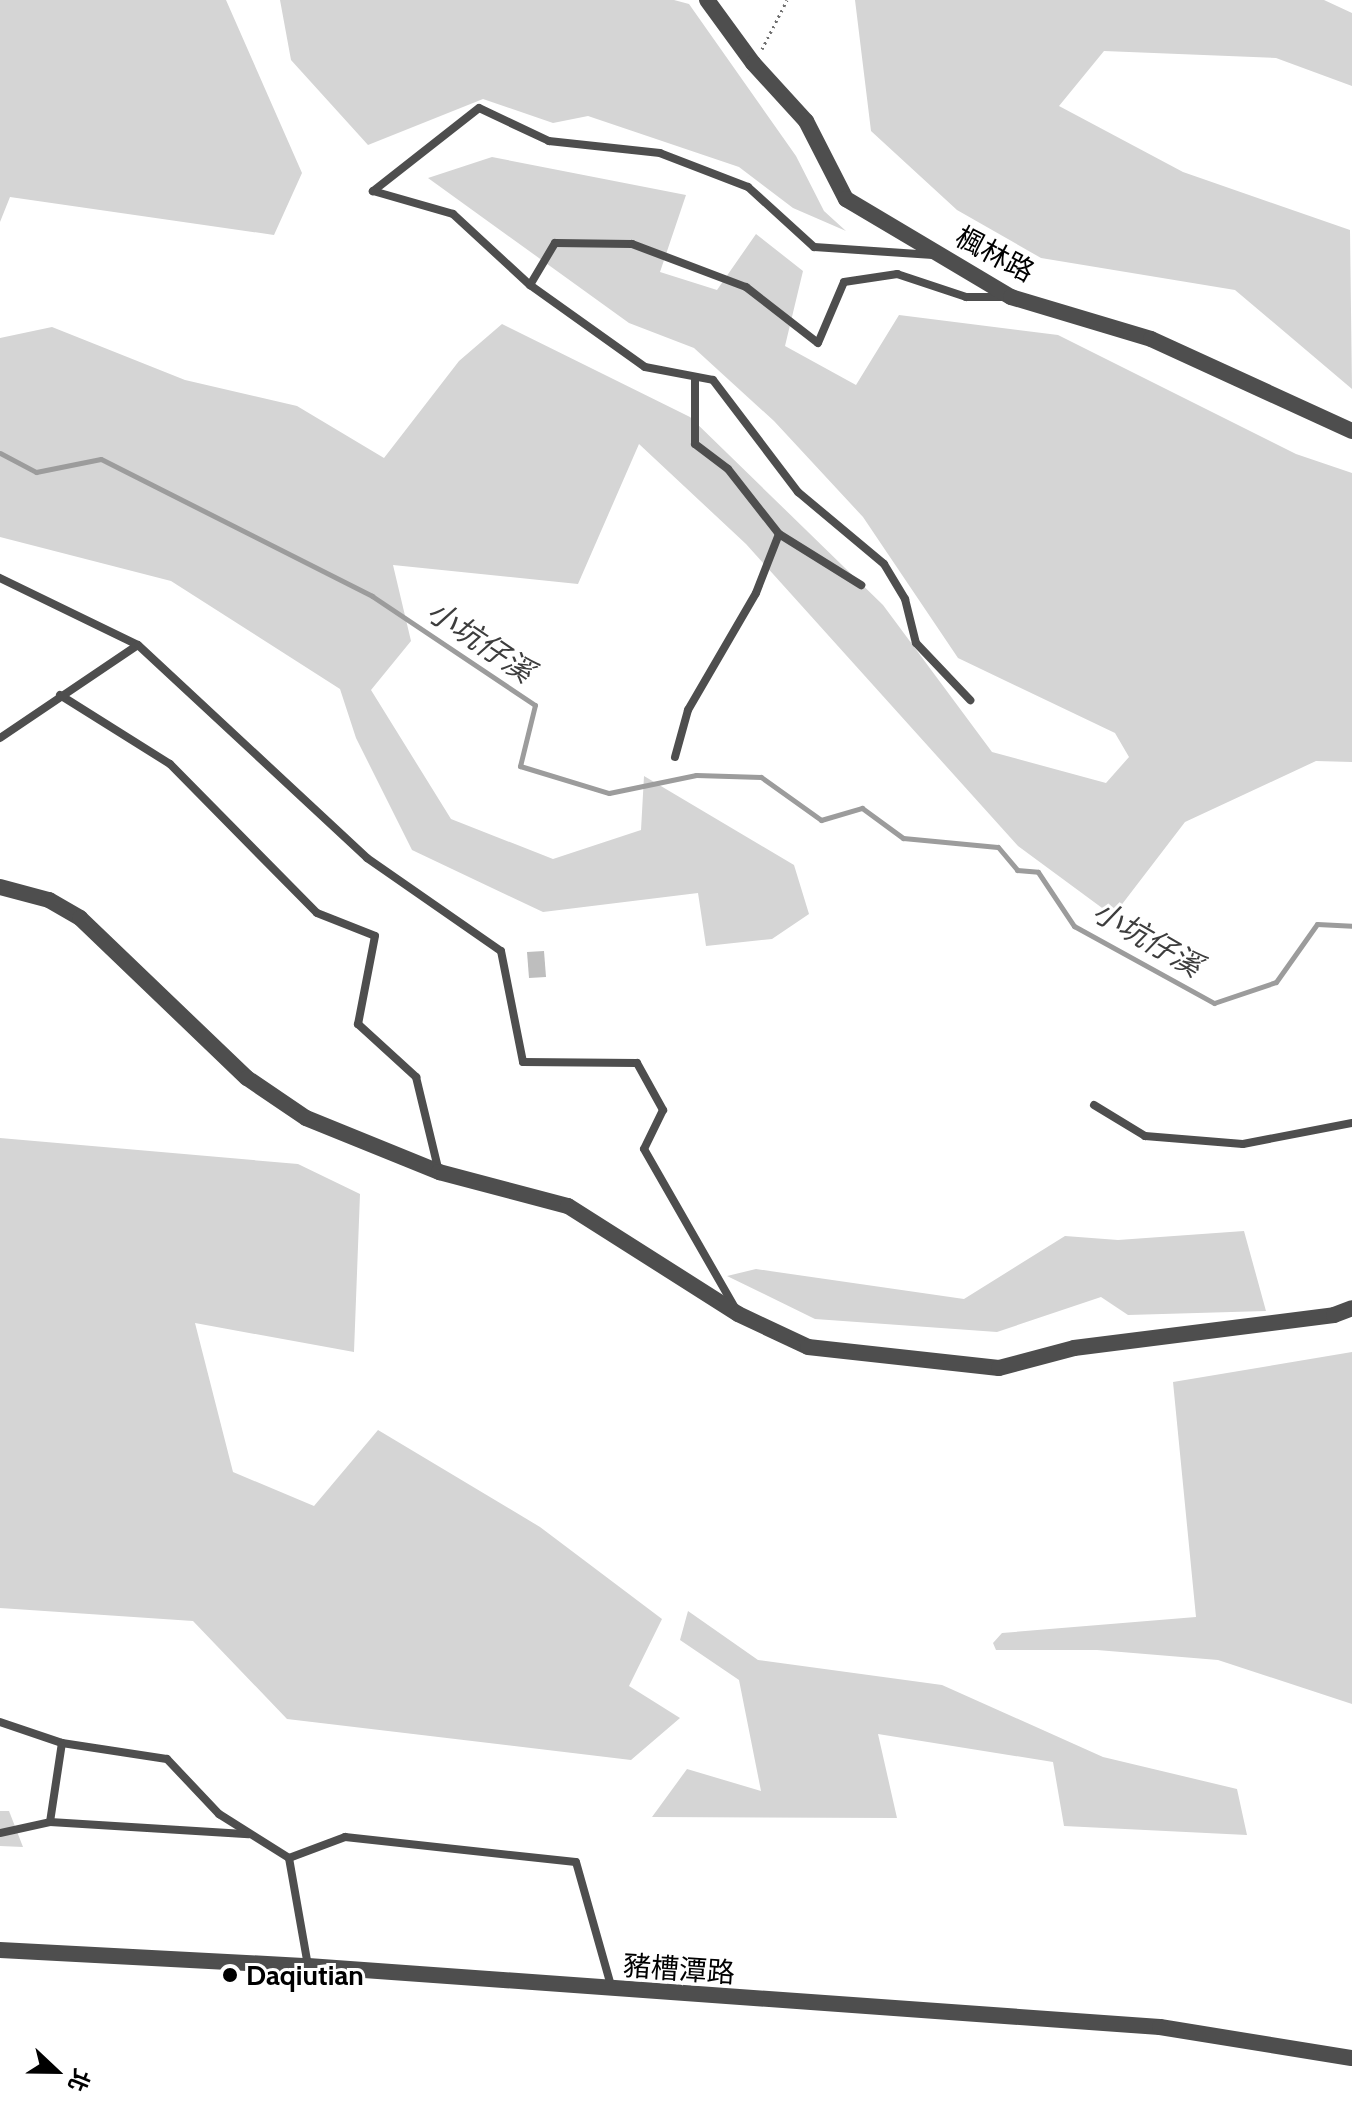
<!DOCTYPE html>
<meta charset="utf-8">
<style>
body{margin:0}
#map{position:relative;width:1352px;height:2127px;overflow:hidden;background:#fff;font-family:Cabin,"Noto Sans TC",sans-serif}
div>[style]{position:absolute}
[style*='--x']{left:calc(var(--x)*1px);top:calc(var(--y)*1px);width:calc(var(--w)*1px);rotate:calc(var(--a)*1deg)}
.green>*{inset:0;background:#d5d5d5}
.stream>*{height:5px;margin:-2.5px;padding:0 2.5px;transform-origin:2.5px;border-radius:2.5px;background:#9c9c9c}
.building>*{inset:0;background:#bebebe}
.path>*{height:3px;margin-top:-1.5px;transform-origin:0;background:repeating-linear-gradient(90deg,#707070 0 2px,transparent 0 6px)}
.service>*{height:8px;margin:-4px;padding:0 4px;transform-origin:4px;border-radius:4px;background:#4e4e4e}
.minor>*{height:16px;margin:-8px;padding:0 8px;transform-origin:8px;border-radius:8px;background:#4e4e4e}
.tertiary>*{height:16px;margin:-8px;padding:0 8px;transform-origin:8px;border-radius:8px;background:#4e4e4e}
.dots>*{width:22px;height:22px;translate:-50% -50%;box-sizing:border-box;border:4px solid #fff;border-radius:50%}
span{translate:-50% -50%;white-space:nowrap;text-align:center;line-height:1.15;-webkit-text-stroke:6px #fff;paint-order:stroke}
.street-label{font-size:28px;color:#000}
.poi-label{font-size:28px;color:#000;font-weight:700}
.left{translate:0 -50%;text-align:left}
.water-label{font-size:30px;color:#3d3d3d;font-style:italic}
.north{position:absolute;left:16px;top:2031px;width:80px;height:80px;-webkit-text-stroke:6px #fff;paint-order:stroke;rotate:112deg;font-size:22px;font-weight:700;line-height:32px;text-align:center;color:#000}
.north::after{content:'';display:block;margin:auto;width:28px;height:36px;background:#000;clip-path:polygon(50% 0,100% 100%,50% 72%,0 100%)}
</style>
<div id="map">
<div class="green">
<div style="clip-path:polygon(0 0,226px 0,302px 173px,274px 235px,10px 197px,0 222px)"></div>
<div style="clip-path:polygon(280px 0,674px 0,689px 4px,796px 156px,824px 211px,846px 231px,793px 208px,739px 167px,588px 116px,553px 123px,483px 99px,368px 145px,291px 60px)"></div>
<div style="clip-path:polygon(855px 0,1324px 0,1352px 13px,1352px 86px,1276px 58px,1104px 51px,1059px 106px,1183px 172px,1350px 230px,1352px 389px,1235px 290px,1041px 258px,957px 210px,871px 131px)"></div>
<div style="clip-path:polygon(492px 157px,686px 195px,660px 272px,717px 290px,756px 234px,803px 271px,785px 346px,856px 385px,899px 315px,1058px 335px,1296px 454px,1352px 473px,1352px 762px,1316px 761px,1185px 822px,1113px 916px,1018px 846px,746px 544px,639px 444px,578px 584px,393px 565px,411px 641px,371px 690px,451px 819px,553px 859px,641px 830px,644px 776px,794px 865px,809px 914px,772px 939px,706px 946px,698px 893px,543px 912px,412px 850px,356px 738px,340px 689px,171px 581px,0 537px,0 338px,52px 327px,185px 380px,297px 406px,384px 458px,459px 361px,502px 324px,690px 417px,883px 605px,992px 752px,1106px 783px,1129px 757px,1115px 733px,958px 658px,863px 517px,774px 421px,694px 348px,629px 323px,428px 178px)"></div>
<div style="clip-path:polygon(0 1138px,298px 1164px,360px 1194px,354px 1352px,195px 1323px,233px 1472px,314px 1506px,378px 1430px,540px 1527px,662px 1619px,629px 1686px,680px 1718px,631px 1760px,287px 1719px,193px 1621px,0 1608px)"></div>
<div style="clip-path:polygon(1244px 1231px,1266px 1311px,1128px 1315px,1101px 1297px,997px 1332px,815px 1319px,727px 1276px,756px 1269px,964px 1299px,1065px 1236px,1118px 1240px)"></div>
<div style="clip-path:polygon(1352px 1352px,1352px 1704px,1218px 1660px,1097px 1650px,996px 1650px,993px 1643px,1002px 1633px,1196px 1617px,1173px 1382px)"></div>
<div style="clip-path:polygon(688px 1611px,758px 1660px,942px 1685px,1103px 1757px,1237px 1789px,1247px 1835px,1064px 1826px,1053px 1762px,878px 1734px,897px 1818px,652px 1817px,687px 1769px,761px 1791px,739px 1680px,680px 1640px)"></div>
<div style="clip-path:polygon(0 1811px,9px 1811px,23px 1847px,0 1846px)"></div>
</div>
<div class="stream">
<div style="--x:0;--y:453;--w:41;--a:27.8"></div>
<div style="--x:36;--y:472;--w:66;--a:-11.3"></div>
<div style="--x:101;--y:459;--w:304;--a:26.8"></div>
<div style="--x:372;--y:596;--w:196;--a:33.8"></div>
<div style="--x:535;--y:705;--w:63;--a:103.8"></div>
<div style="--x:520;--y:766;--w:93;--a:16.9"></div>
<div style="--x:609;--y:793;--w:89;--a:-11.7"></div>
<div style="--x:696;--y:775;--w:65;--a:1.8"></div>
<div style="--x:761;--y:777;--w:74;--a:35.6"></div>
<div style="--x:821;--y:820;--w:43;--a:-16.3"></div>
<div style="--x:862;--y:808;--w:51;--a:36.2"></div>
<div style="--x:903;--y:838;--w:95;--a:5.4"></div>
<div style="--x:998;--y:847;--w:30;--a:50"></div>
<div style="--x:1017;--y:870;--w:21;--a:5"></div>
<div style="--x:1038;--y:872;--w:65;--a:56.3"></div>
<div style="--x:1074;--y:926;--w:160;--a:28.8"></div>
<div style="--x:1214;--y:1003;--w:65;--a:-18.7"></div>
<div style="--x:1276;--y:982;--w:71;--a:-54.7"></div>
<div style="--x:1317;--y:924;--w:35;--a:3"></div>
</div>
<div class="building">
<div style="clip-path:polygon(544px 951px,546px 977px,529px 978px,527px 952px)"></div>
</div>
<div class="path">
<div style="--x:762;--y:49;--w:55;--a:-63"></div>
</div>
<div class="service">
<div style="--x:933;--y:255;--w:119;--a:-176.2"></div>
<div style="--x:814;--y:247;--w:89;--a:-137.7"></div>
<div style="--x:748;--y:187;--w:94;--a:-158.9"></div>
<div style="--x:660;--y:153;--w:112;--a:-173.8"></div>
<div style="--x:549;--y:141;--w:77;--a:-154.8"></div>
<div style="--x:479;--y:108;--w:135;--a:141.9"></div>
<div style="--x:373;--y:191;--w:83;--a:16"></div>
<div style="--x:453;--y:214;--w:105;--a:42.7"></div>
<div style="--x:530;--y:285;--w:141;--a:35.5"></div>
<div style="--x:645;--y:367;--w:69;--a:10.8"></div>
<div style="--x:713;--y:380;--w:141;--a:52.8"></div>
<div style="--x:798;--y:492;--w:112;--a:39.9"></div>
<div style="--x:884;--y:564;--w:41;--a:59"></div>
<div style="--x:905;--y:599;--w:45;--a:76"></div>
<div style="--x:916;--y:643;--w:79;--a:46.5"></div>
<div style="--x:530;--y:285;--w:49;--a:-59.2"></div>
<div style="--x:555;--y:243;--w:77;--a:0.7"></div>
<div style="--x:632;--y:244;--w:122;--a:20.7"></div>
<div style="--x:746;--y:287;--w:91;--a:37.9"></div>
<div style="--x:818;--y:343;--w:66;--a:-66.9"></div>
<div style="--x:844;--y:282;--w:54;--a:-8.6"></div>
<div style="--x:897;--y:274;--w:73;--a:18.4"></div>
<div style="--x:966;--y:297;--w:36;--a:0"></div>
<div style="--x:695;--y:377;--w:67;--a:90"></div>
<div style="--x:695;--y:444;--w:41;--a:37.1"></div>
<div style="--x:728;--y:469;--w:83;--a:51.9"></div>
<div style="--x:779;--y:534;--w:97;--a:31.9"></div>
<div style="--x:0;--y:578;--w:153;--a:25.9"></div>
<div style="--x:60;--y:695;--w:130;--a:32.1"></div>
<div style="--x:170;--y:764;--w:209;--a:45.4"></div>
<div style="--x:317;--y:913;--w:62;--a:21.6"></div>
<div style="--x:375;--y:936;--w:90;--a:100.9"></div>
<div style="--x:358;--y:1024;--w:79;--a:42.4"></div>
<div style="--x:416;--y:1077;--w:98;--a:76.4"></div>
<div style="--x:0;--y:738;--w:166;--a:-34"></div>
<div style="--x:138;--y:645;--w:313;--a:42.9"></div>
<div style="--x:367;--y:858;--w:163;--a:34.8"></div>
<div style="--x:501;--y:951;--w:113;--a:78.8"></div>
<div style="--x:523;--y:1062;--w:114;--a:0.5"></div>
<div style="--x:637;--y:1063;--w:54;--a:61"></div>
<div style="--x:663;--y:1110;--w:43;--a:116"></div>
<div style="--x:644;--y:1149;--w:181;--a:60.2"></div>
<div style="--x:675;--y:757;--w:49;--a:-74.5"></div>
<div style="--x:688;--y:710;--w:135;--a:-59.8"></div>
<div style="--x:756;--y:593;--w:63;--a:-68.7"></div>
<div style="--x:1094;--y:1105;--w:60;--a:31.3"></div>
<div style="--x:1145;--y:1136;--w:98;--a:4.7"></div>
<div style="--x:1243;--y:1144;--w:111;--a:-10.9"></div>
<div style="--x:0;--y:1722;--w:65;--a:18.7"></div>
<div style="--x:62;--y:1743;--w:106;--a:8.7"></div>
<div style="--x:167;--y:1759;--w:76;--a:46.6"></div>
<div style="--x:219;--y:1814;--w:83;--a:32.2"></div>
<div style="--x:289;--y:1858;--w:60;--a:-20.6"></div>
<div style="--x:345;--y:1837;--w:232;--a:6.2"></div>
<div style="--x:576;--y:1862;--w:129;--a:74.2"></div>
<div style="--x:50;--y:1822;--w:199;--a:3.5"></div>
<div style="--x:0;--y:1833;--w:51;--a:-12.4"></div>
<div style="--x:50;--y:1822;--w:80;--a:-81.4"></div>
<div style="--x:289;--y:1858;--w:110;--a:80"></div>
</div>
<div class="minor">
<div style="--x:707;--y:0;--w:78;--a:53.9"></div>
<div style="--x:753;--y:63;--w:79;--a:47.6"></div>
<div style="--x:806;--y:121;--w:88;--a:62.9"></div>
<div style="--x:846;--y:199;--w:192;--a:30.7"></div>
<div style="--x:1011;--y:297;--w:146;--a:16.7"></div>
<div style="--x:1151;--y:339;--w:221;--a:24.6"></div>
<div style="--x:0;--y:887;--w:51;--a:14.9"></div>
<div style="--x:49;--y:900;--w:36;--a:30"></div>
<div style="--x:80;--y:918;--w:231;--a:43.8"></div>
<div style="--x:247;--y:1078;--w:71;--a:34.1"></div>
<div style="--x:306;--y:1118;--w:144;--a:22.1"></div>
<div style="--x:439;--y:1172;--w:133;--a:14.8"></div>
<div style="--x:568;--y:1206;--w:201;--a:32.4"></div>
<div style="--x:738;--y:1314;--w:77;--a:25.2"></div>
<div style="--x:808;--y:1347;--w:192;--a:6.3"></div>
<div style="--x:999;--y:1368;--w:78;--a:-14.9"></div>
<div style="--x:1074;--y:1348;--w:262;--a:-7.2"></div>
<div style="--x:1334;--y:1315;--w:19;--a:-21"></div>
</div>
<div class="tertiary">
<div style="--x:0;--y:1950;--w:308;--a:3"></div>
<div style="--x:308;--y:1966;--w:854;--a:4.1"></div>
<div style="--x:1160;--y:2027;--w:194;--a:9.2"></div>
</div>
<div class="dots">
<div style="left:230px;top:1975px;background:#000"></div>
</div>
<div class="street-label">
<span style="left:995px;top:254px;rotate:28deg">楓林路</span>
<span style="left:679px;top:1969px;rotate:4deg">豬槽潭路</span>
</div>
<div class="poi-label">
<span class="left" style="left:246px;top:1975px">Daqiutian</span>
</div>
<div class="water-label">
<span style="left:480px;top:642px;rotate:34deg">小坑仔溪</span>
<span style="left:1147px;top:939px;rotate:30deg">小坑仔溪</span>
</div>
<div class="north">北</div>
</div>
